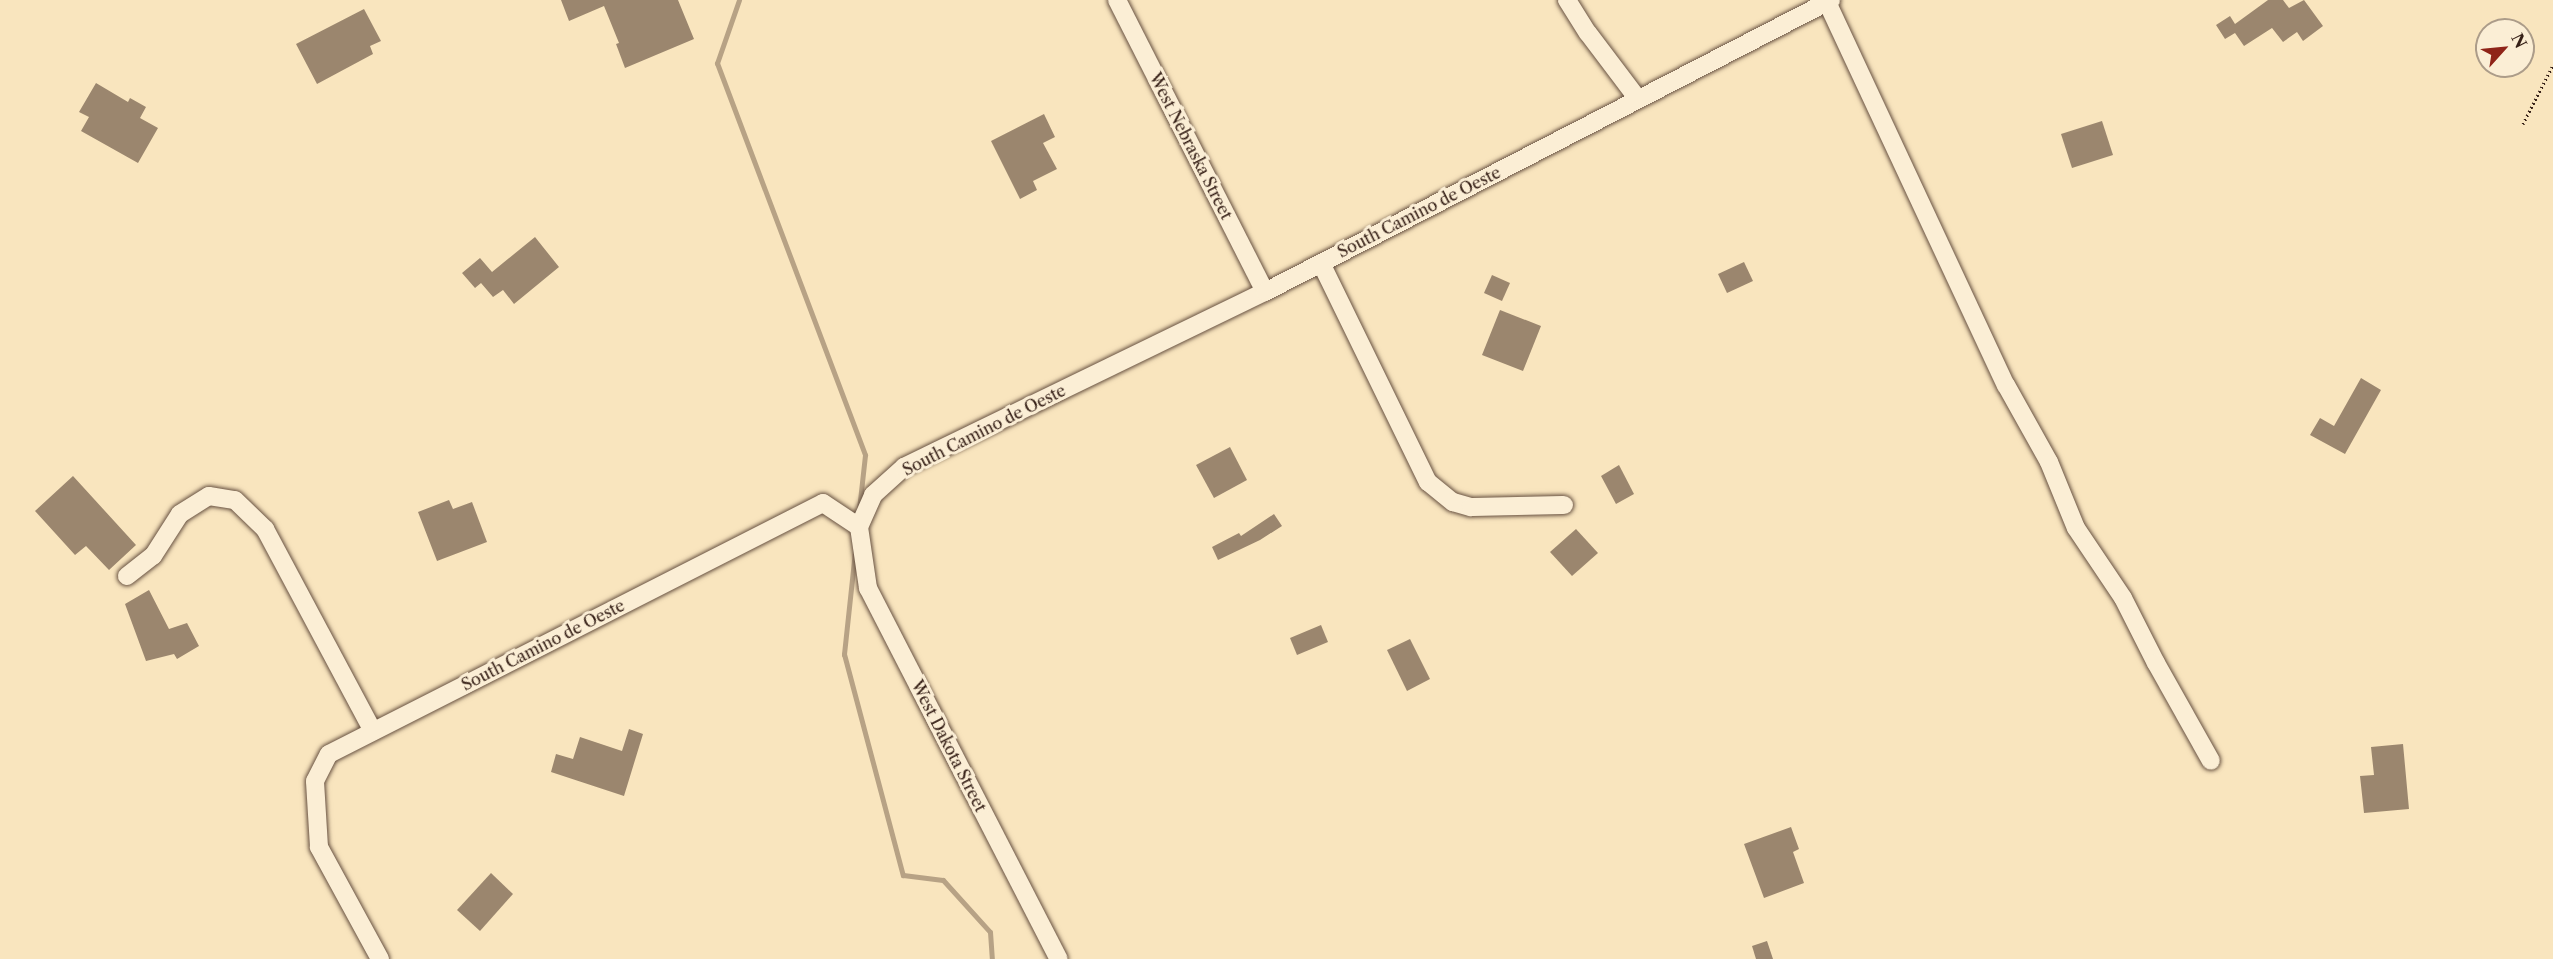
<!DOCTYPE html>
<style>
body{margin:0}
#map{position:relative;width:2553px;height:959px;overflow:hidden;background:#f9e5be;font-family:"Libre Caslon Text",serif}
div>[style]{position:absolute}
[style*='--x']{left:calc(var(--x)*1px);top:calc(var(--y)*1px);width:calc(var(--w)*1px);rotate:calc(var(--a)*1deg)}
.stream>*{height:5px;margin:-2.5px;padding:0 2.5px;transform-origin:2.5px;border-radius:2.5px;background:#b7a285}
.building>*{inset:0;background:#9b866e}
.path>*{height:3px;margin-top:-1.5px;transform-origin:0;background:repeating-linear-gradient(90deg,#362017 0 1.5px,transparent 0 4.5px)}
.roads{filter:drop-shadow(0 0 2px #675141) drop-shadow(0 0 2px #675141)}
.minor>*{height:18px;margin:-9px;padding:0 9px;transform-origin:9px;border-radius:9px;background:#fbeed5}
span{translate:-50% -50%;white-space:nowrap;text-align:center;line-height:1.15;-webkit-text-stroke:6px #fbeed5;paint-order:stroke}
.street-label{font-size:16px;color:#362017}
.north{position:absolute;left:2475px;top:18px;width:60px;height:60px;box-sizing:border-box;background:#fbeed5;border:2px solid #ac9c89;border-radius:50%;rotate:63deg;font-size:16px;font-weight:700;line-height:24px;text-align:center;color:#362017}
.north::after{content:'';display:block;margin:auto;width:21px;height:27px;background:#8f2418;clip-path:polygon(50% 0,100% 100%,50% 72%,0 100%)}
</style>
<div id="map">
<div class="stream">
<div style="--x:739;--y:0;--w:67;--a:109.2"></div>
<div style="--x:717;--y:63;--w:419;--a:69.3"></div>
<div style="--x:865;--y:455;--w:54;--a:96.3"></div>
<div style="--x:855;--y:551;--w:104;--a:96.1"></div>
<div style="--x:844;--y:654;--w:229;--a:75.1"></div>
<div style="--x:903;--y:875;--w:40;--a:7.1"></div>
<div style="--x:943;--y:880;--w:70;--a:47.9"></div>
<div style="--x:990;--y:932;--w:27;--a:86"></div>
</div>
<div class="building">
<div style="clip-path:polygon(561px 0,678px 0,694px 39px,625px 68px,616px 44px,619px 43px,604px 6px,569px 21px)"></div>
<div style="clip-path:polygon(2268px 0,2283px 0,2289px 8px,2304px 0,2323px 26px,2303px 41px,2297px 32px,2283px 42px,2272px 28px,2244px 46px,2235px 33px,2225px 39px,2216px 25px,2230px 16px,2235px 24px)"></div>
<div style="clip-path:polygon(364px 9px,381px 41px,370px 46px,373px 54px,317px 84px,296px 44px)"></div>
<div style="clip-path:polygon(96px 83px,128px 102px,130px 98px,146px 107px,140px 118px,158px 128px,138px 163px,81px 131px,89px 117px,79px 112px)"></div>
<div style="clip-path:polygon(1044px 114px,1055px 137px,1043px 143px,1057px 169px,1033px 181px,1037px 190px,1020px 199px,991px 141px)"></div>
<div style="clip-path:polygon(2102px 121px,2113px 155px,2072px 168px,2061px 134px)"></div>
<div style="clip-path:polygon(535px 237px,559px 267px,514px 304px,503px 290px,493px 297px,481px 283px,475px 288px,462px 273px,480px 258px,492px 272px)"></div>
<div style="clip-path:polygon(1744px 262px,1753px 281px,1727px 293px,1718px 274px)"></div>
<div style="clip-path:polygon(1492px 275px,1510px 283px,1502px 301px,1484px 293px)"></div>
<div style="clip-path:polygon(1500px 310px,1541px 326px,1523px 371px,1482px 355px)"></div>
<div style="clip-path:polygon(2361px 378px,2381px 390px,2345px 454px,2310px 435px,2320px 418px,2334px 426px)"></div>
<div style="clip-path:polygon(1230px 447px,1247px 480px,1214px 498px,1196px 465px)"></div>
<div style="clip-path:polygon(1619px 465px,1634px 494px,1616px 504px,1601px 476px)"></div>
<div style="clip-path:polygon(73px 476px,136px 545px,109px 570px,86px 546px,75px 555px,35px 511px)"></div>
<div style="clip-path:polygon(449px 500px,453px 509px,472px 502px,487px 542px,437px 561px,418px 512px)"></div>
<div style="clip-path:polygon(1274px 514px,1282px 526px,1260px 540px,1218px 560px,1212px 547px,1239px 533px,1241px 536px)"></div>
<div style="clip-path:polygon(1576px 529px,1598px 553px,1572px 576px,1550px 552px)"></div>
<div style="clip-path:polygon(149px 590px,169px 629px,187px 623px,199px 646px,177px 659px,174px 654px,146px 661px,125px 604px)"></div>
<div style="clip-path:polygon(1321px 625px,1328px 642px,1297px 655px,1290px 638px)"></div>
<div style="clip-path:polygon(1410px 639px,1430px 679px,1407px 691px,1387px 650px)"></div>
<div style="clip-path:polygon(629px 729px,643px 734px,624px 796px,551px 772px,556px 754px,573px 759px,580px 737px,622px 751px)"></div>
<div style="clip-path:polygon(2403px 744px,2409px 809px,2364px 813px,2360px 776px,2374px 775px,2371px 747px)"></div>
<div style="clip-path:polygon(1791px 827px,1799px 849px,1793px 852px,1804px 883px,1764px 898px,1744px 844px)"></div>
<div style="clip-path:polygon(491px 873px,513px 894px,480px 931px,457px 910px)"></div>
<div style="clip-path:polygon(1767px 941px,1773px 959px,1756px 959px,1752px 946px)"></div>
</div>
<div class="path">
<div style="--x:2523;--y:124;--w:66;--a:-63"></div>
</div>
<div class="roads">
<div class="minor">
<div style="--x:1117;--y:0;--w:327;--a:63.1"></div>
<div style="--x:1567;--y:0;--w:39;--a:58"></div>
<div style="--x:1588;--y:33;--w:83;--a:52.9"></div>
<div style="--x:1827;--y:2;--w:423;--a:65"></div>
<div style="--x:2006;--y:385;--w:88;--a:60.8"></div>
<div style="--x:2049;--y:462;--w:71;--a:67.8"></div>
<div style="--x:2076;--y:528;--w:84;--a:56.1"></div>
<div style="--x:2123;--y:598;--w:73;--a:63.1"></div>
<div style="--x:2156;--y:663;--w:112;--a:60.7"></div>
<div style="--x:1321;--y:263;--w:244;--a:64"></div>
<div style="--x:1428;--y:482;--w:32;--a:39"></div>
<div style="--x:1453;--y:502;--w:19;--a:16"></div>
<div style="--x:1471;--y:507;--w:93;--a:-1.2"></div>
<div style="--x:859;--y:527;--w:35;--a:-66"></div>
<div style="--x:873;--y:495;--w:42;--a:-42.1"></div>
<div style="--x:904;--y:467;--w:401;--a:-25.9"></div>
<div style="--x:1265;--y:292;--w:637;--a:-27.29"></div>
<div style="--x:859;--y:527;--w:62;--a:81.6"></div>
<div style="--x:868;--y:588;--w:417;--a:62.8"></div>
<div style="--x:127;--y:576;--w:33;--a:-38"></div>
<div style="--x:153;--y:556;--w:50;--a:-57.3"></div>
<div style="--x:180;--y:514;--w:34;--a:-32"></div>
<div style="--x:209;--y:496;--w:26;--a:9"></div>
<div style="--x:235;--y:500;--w:42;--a:44"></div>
<div style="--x:265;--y:529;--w:229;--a:61.9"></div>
<div style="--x:380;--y:959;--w:128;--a:-118.6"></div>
<div style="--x:319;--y:847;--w:66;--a:-93.5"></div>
<div style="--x:315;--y:781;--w:30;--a:-63"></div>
<div style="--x:329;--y:754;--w:554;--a:-26.93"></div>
<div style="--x:823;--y:503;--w:43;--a:33.7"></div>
</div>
</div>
<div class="street-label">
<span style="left:1191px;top:146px;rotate:63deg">West Nebraska Street</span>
<span style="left:1419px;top:212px;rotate:-27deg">South Camino de Oeste</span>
<span style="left:984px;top:430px;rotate:-27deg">South Camino de Oeste</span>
<span style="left:543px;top:645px;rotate:-27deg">South Camino de Oeste</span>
<span style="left:949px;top:746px;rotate:63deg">West Dakota Street</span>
</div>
<div class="north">N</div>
</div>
